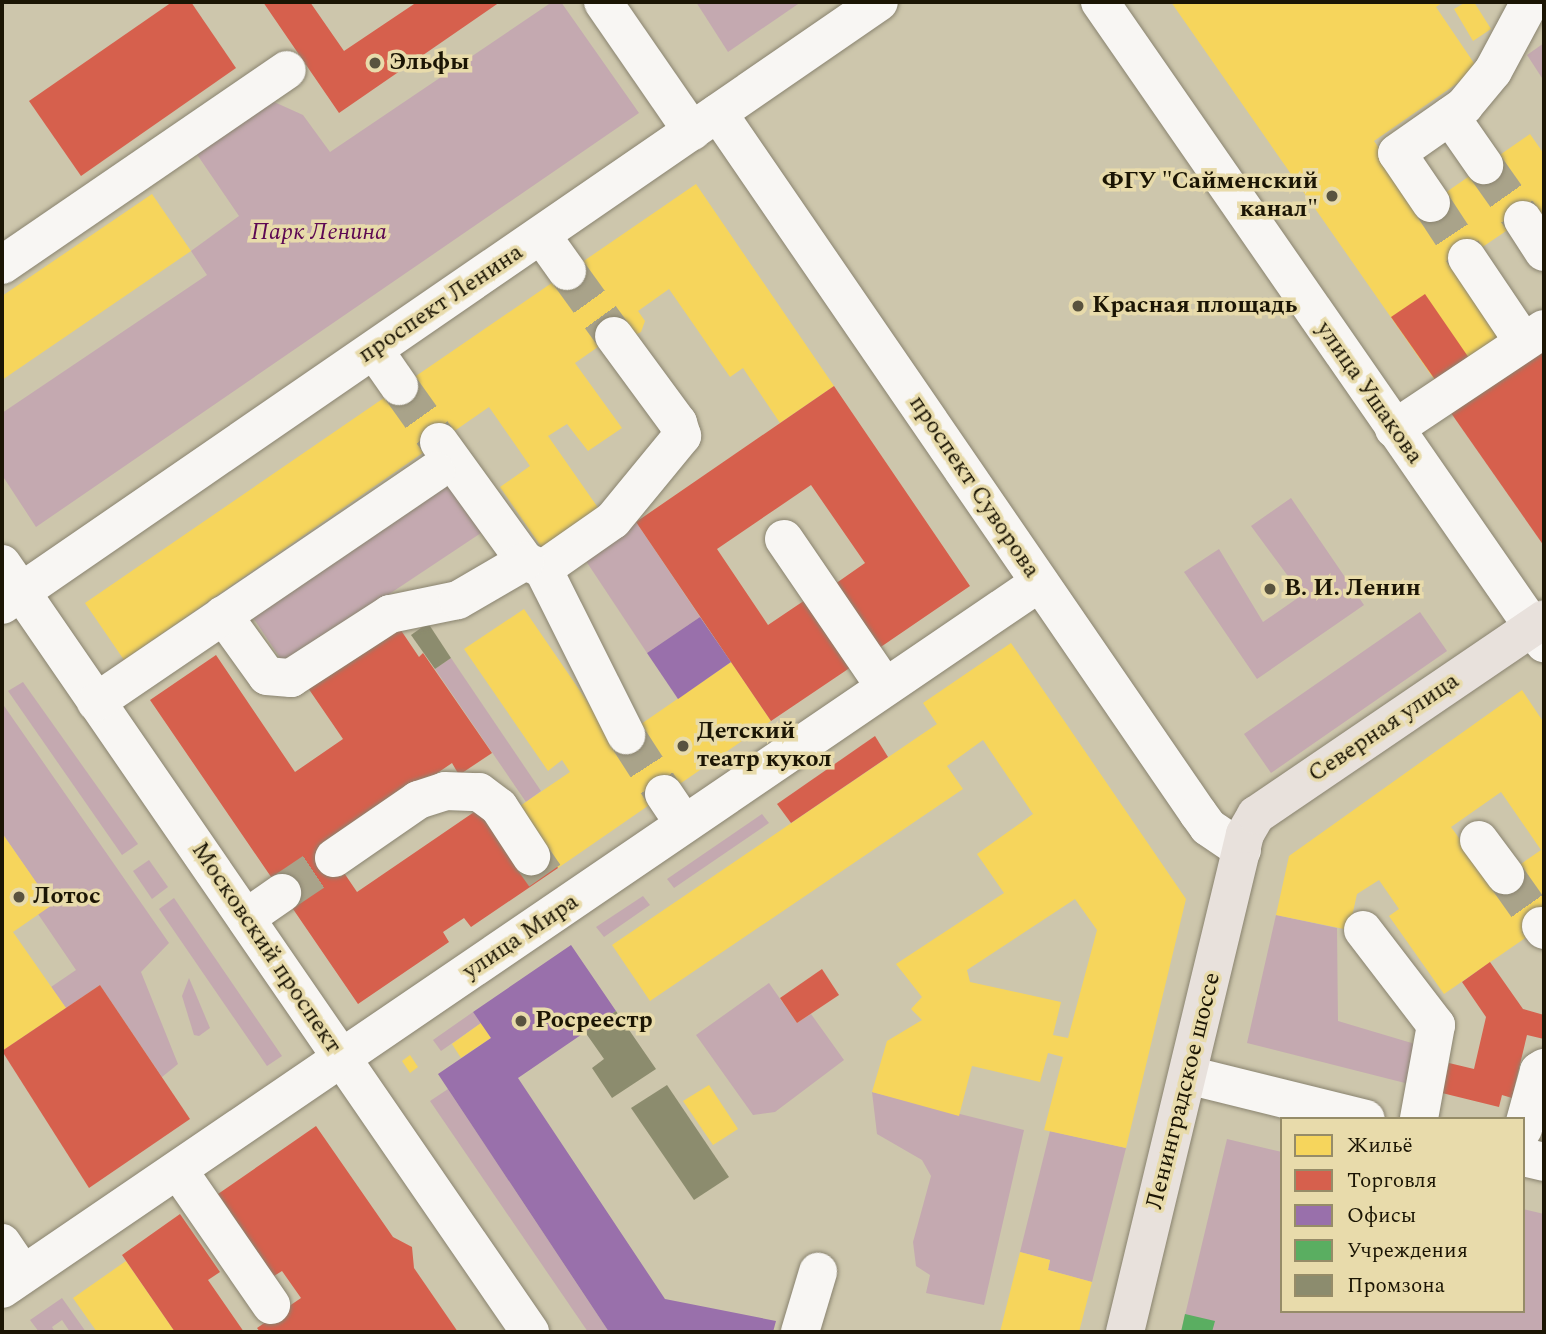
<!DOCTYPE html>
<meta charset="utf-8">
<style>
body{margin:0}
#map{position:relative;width:1546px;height:1334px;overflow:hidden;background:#cdc6ac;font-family:Spectral,serif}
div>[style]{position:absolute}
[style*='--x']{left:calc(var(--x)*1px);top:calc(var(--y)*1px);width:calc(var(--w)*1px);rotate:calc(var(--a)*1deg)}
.green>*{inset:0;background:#c4a9b0}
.homes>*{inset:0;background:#f6d55c}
.shops>*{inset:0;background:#d6604d}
.offices>*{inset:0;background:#9970ab}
.public>*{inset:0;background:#5aae61}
.industry>*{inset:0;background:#8c8c6e}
.minor-tunnel>*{height:38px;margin-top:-19px;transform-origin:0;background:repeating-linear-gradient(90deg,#a9a38a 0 38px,transparent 0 57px)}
.roads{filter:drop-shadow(0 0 2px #89836f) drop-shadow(0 0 2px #89836f)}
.minor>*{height:38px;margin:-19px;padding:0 19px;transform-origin:19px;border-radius:19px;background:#f8f6f3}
.major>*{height:38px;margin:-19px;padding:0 19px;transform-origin:19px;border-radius:19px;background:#e8e1dc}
.dots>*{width:19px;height:19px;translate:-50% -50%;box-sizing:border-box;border:4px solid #e8dbab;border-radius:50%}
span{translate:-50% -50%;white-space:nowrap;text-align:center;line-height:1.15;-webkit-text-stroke:7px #e8dbab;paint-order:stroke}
.poi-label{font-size:24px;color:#1b1504;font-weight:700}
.left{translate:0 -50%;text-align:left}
.right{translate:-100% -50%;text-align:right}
.park-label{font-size:24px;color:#5d0953;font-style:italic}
.street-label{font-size:24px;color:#1b1504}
.frame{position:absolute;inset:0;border:4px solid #1b1504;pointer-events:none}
.legend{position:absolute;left:1280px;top:1117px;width:245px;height:196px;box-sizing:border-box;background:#e8dbab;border:2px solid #968c68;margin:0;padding:9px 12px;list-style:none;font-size:21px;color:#1b1504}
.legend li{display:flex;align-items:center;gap:14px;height:35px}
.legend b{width:35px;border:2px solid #968c68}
</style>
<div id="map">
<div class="green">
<div style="clip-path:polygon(552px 2px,561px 2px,639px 113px,36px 527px,2px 475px,2px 413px,207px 275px,191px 251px,239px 216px,196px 153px,272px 101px,303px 115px,330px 152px)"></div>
<div style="clip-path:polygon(696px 2px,801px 2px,728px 52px)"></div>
<div style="clip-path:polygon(1544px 43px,1544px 81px,1527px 55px)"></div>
<div style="clip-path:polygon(448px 474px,487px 529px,284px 664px,248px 610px)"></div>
<div style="clip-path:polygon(1291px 498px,1364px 605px,1257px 679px,1184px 572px,1219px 549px,1263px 622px,1302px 595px,1251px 526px)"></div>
<div style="clip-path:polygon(636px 522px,700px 617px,647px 653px,584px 558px)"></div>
<div style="clip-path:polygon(1420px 612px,1447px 651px,1271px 773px,1244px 734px)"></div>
<div style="clip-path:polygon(451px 658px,541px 791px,526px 802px,435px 669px)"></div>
<div style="clip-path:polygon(23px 682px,138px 844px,122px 855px,8px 691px)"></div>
<div style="clip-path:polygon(2px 703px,169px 943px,141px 972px,178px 1064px,162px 1077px,100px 985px,66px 1008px,51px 987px,76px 970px,38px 914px,51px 904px,2px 833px)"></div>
<div style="clip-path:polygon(762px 814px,769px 823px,674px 888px,667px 879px)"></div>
<div style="clip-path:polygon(149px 860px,168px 887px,152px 899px,133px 871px)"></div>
<div style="clip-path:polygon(643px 896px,650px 905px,604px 937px,596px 927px)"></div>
<div style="clip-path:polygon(174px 898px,282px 1056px,267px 1066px,159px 909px)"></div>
<div style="clip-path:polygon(1276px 915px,1337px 928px,1338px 1021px,1415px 1044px,1409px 1084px,1247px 1043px)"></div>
<div style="clip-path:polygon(189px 978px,210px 1028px,199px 1036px,194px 1035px,182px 996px)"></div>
<div style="clip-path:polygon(769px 983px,797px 1023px,811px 1014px,844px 1060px,775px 1112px,753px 1115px,696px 1035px)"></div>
<div style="clip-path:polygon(473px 1012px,481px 1023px,441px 1051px,433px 1040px)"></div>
<div style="clip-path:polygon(448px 1089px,609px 1332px,588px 1332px,430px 1101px)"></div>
<div style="clip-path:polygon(872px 1092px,1024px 1130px,984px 1305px,926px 1293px,930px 1275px,916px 1266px,913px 1242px,931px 1176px,922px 1160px,877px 1134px)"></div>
<div style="clip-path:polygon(1050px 1131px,1126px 1148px,1092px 1282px,1048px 1270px,1050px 1260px,1020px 1252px)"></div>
<div style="clip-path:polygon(1227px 1139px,1282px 1152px,1282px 1311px,1523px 1311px,1523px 1209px,1544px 1214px,1544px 1332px,1181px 1332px)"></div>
<div style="clip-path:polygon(62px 1298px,86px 1332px,70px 1332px,62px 1320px,52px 1327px,55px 1332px,39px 1332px,30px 1320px)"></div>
</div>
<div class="homes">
<div style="clip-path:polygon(1171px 2px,1443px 2px,1436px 7px,1478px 69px,1374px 141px,1422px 209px,1530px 134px,1544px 154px,1544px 227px,1534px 212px,1456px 265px,1504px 334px,1436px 382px)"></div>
<div style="clip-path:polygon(1466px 2px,1474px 2px,1491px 29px,1473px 41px,1454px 9px)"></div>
<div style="clip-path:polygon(696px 184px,834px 386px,780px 423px,743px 368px,730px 377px,669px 289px,638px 311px,645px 321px,641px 332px,635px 335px,625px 328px,575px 363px,622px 428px,588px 451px,567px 424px,548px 436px,601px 512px,544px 551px,500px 487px,530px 466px,489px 407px,124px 660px,85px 603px)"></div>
<div style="clip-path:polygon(152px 194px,191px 251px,2px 380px,2px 296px)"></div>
<div style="clip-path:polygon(524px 609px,615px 742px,731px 662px,771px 721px,558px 868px,517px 808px,570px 772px,562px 760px,548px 771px,464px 649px)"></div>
<div style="clip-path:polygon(evenodd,1011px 643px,1186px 899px,1126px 1148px,1044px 1130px,1063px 1057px,1048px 1053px,1040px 1082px,972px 1066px,959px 1116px,872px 1092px,887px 1041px,922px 1020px,911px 1009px,922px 997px,896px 964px,1004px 893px,977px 854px,1033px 814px,983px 740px,947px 766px,963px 789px,650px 1001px,612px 945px,937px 724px,923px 703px,1011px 643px,1075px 899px,1097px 930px,1068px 1038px,1053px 1035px,1061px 1002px,970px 982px,967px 970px,1075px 899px)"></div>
<div style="clip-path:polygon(evenodd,1522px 690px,1544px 723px,1544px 925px,1444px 994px,1389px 916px,1399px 909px,1379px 880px,1357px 894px,1349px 930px,1276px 915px,1289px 856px,1522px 690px,1501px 792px,1541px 850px,1492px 884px,1451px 827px,1501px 792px)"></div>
<div style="clip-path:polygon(2px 833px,52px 905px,13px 932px,66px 1008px,2px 1051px)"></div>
<div style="clip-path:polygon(481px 1023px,491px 1038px,461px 1058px,452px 1044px)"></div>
<div style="clip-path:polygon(410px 1055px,418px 1067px,410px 1073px,402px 1061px)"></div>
<div style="clip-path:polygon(709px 1085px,738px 1129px,713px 1145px,683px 1101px)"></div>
<div style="clip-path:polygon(1020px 1252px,1050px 1260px,1048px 1270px,1092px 1282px,1079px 1332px,1000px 1332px)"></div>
<div style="clip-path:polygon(126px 1261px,175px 1332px,97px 1332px,73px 1298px)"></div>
</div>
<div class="shops">
<div style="clip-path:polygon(172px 2px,191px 2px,236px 68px,81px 176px,29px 101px)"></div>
<div style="clip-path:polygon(263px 2px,310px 2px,344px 51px,417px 2px,500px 2px,339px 113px)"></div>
<div style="clip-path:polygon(1425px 294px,1469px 358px,1436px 381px,1391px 317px)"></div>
<div style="clip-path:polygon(1544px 347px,1544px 546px,1451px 413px)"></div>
<div style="clip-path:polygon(834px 386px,970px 586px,869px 655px,825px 591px,865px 563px,811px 485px,717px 549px,768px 625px,814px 594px,860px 661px,771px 721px,636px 522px)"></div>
<div style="clip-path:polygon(396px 623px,419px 657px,423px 653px,492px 753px,459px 775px,452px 763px,328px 848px,334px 858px,357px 892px,480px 808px,544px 847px,558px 868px,471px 927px,464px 918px,443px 932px,449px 942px,358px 1004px,150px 700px,216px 655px,295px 772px,343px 739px,306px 685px)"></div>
<div style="clip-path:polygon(875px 736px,888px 757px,791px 823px,777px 804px)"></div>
<div style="clip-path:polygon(1490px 962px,1523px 1009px,1544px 1015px,1544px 1039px,1527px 1035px,1512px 1098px,1502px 1095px,1499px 1107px,1442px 1093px,1449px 1063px,1474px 1069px,1486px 1017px,1462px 982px)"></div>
<div style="clip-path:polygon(822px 969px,839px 995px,797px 1023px,780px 998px)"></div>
<div style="clip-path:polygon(100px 985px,190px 1119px,89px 1188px,2px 1051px)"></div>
<div style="clip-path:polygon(316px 1126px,393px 1237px,412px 1247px,414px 1268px,458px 1332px,260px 1332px,257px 1328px,301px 1298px,282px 1271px,274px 1276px,218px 1194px)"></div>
<div style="clip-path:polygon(180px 1214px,220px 1272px,208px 1280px,244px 1332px,175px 1332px,122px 1255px)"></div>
</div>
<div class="offices">
<div style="clip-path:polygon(700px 617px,731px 662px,678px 699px,647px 653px)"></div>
<div style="clip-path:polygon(571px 945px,616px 1011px,518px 1078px,665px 1299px,776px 1321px,773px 1332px,609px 1332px,438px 1074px,491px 1038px,473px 1012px)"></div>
</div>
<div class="public">
<div style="clip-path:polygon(1185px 1314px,1215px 1321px,1212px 1332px,1181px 1332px)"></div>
</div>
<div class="industry">
<div style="clip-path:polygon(428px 623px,451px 658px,435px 669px,411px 635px)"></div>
<div style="clip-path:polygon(616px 1011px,656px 1069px,612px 1098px,592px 1068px,604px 1059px,585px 1032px)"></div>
<div style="clip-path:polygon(667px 1085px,729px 1177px,694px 1200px,631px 1108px)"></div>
</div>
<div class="minor-tunnel">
<div style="--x:1484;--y:165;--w:67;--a:54.7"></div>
<div style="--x:1431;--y:203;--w:66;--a:56.8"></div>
<div style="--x:567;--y:271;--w:80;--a:54.1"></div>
<div style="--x:399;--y:386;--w:69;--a:54.5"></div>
<div style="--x:626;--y:735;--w:70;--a:57.2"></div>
<div style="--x:531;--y:856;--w:24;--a:55"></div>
<div style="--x:1505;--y:875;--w:62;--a:54.8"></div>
<div style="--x:282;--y:893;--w:63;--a:-33.9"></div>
</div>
<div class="roads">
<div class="minor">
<div style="--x:603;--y:2;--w:157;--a:55.4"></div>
<div style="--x:1100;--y:2;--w:780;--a:55.29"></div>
<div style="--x:718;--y:113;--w:849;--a:55.56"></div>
<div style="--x:1198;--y:813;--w:17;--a:54"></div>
<div style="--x:1208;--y:827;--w:41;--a:34.1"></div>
<div style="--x:1450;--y:116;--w:60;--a:55.2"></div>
<div style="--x:1431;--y:203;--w:60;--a:-124.2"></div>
<div style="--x:1397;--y:153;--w:82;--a:-35"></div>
<div style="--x:1464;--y:106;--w:45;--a:-50.4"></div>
<div style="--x:1493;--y:71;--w:78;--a:-61.8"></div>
<div style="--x:1523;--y:220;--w:38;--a:57"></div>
<div style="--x:542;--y:236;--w:43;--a:54.5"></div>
<div style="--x:1467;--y:258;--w:99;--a:56.1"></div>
<div style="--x:2;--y:265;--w:345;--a:-34.4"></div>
<div style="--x:374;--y:350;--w:44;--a:55.2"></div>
<div style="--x:1394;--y:429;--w:180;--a:-33.7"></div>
<div style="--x:439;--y:442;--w:147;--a:54.1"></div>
<div style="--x:525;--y:561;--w:20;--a:24"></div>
<div style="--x:543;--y:569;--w:186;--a:63.4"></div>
<div style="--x:784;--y:539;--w:179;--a:55.7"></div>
<div style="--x:2;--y:564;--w:932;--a:55.49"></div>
<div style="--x:543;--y:569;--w:85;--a:-35"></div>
<div style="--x:613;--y:520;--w:109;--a:-50.6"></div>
<div style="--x:682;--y:436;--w:14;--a:-107"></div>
<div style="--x:678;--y:423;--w:108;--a:-126.3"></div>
<div style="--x:2;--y:605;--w:1064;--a:-34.51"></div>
<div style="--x:223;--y:615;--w:75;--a:54.2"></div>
<div style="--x:267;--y:676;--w:24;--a:5"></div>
<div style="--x:291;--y:678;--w:118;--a:-32.9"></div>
<div style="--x:390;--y:614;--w:69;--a:-11.6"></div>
<div style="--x:458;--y:600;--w:78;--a:-30.2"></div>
<div style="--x:96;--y:702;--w:411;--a:-34.2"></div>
<div style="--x:664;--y:794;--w:36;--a:56"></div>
<div style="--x:1479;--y:840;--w:44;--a:53.4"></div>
<div style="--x:334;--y:858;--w:102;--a:-34.6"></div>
<div style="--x:418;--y:800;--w:28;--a:-18"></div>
<div style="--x:445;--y:791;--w:34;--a:2"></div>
<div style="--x:479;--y:792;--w:25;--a:37"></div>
<div style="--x:499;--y:807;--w:59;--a:56.9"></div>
<div style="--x:246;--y:918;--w:44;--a:-34.8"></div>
<div style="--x:1541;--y:926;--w:5;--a:53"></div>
<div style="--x:1363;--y:930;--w:120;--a:52.5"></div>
<div style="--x:1436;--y:1025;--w:96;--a:100.3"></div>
<div style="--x:1188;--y:1075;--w:183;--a:13.9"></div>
<div style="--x:1523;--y:1129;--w:60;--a:-74.6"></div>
<div style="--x:1539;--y:1071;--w:6;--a:-31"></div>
<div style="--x:1523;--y:1157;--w:22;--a:13"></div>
<div style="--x:178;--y:1170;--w:164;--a:55.4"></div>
<div style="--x:2;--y:1243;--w:37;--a:56"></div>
<div style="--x:2;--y:1289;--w:1255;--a:-34.25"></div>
<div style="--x:800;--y:1332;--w:63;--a:-73.3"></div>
</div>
<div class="major">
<div style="--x:1125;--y:1332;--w:512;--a:-76.45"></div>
<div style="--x:1245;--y:834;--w:22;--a:-60"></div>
<div style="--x:1256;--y:815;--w:348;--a:-34.2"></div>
</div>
</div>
<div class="dots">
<div style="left:375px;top:63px;background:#59533f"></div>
<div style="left:1332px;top:196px;background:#59533f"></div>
<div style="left:1078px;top:306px;background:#59533f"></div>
<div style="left:1270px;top:589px;background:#59533f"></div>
<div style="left:683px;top:746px;background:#59533f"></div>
<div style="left:19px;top:897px;background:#59533f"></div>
<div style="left:521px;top:1021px;background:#59533f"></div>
</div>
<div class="poi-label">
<span class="left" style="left:389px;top:63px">Эльфы</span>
<span class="right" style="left:1318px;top:196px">ФГУ "Сайменский<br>канал"</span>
<span class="left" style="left:1092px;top:306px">Красная площадь</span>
<span class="left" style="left:1284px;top:589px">В. И. Ленин</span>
<span class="left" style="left:697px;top:746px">Детский<br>театр кукол</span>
<span class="left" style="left:33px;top:897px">Лотос</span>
<span class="left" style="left:535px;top:1021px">Росреестр</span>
</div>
<div class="park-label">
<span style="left:319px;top:233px">Парк Ленина</span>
</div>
<div class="street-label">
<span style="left:441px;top:304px;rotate:-34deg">проспект Ленина</span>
<span style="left:1369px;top:393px;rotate:55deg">улица Ушакова</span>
<span style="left:974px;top:487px;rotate:56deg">проспект Суворова</span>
<span style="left:1384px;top:728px;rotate:-34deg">Северная улица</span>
<span style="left:521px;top:937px;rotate:-34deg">улица Мира</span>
<span style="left:266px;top:948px;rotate:56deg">Московский проспект</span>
<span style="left:1184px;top:1091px;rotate:-76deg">Ленинградское шоссе</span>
</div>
<div class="frame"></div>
<ul class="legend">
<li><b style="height:19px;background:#f6d55c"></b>Жильё</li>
<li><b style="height:19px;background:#d6604d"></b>Торговля</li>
<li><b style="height:19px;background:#9970ab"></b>Офисы</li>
<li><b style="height:19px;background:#5aae61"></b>Учреждения</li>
<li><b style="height:19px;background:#8c8c6e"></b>Промзона</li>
</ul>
</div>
